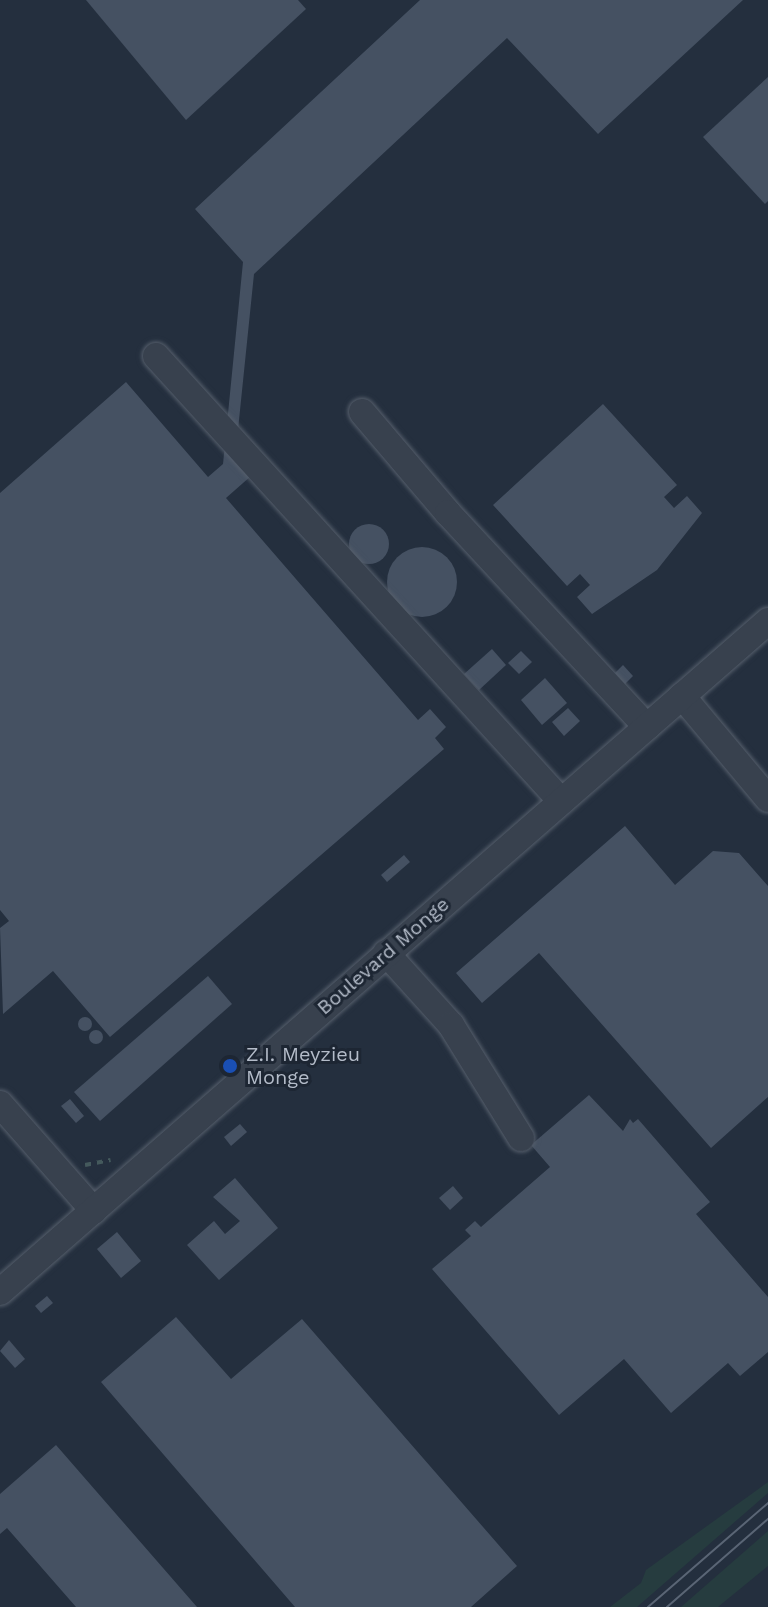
<!DOCTYPE html>
<style>
body{margin:0}
#map{position:relative;width:768px;height:1607px;overflow:hidden;background:#242f3e;font-family:"Work Sans",sans-serif}
div>[style]{position:absolute}
[style*='--x']{left:calc(var(--x)*1px);top:calc(var(--y)*1px);width:calc(var(--w)*1px);rotate:calc(var(--a)*1deg)}
.green>*{inset:0;background:#263c3f}
.building>*{inset:0;background:#455162}
.round{border-radius:50%}
.path>*{height:4px;margin-top:-2px;transform-origin:0;background:repeating-linear-gradient(90deg,#44595c 0 6px,transparent 0 12px)}
.roads{filter:drop-shadow(0 0 2px #565f6c) drop-shadow(0 0 2px #565f6c)}
.minor>*{height:26px;margin:-13px;padding:0 13px;transform-origin:13px;border-radius:13px;background:#38414e}
.tram>*{height:2px;margin:-1px;padding:0 1px;transform-origin:1px;border-radius:1px;background:#5a6575}
.dots>*{width:22px;height:22px;translate:-50% -50%;box-sizing:border-box;border:4px solid #1d2633;border-radius:50%}
span{translate:-50% -50%;white-space:nowrap;text-align:center;line-height:1.15;-webkit-text-stroke:6px #1d2633;paint-order:stroke}
.street-label{font-size:20px;color:#b4bcc9}
.poi-label{font-size:20px;color:#b4bcc9}
.left{translate:0 -50%;text-align:left}
</style>
<div id="map">
<div class="green">
<div style="clip-path:polygon(768px 1482px,768px 1493px,637px 1607px,610px 1607px,641px 1583px,646px 1570px)"></div>
<div style="clip-path:polygon(768px 1531px,768px 1566px,718px 1607px,681px 1607px)"></div>
</div>
<div class="building">
<div style="clip-path:polygon(86px 0,298px 0,306px 9px,186px 120px)"></div>
<div style="clip-path:polygon(420px 0,743px 0,598px 134px,507px 38px,254px 274px,235px 459px,251px 476px,226px 498px,418px 720px,430px 709px,446px 727px,435px 738px,444px 749px,110px 1037px,53px 971px,3px 1014px,0 928px,9px 921px,0 910px,0 493px,126px 382px,208px 477px,223px 464px,243px 262px,195px 209px)"></div>
<div style="clip-path:polygon(768px 77px,768px 201px,765px 204px,703px 137px)"></div>
<div style="clip-path:polygon(603px 404px,677px 485px,664px 497px,674px 508px,687px 496px,702px 513px,657px 570px,592px 614px,577px 597px,590px 585px,580px 574px,567px 586px,493px 505px)"></div>
<div class="round" style="left:349px;top:524px;width:40px;height:40px"></div>
<div class="round" style="left:387px;top:547px;width:70px;height:70px"></div>
<div style="clip-path:polygon(492px 649px,506px 665px,479px 690px,464px 674px)"></div>
<div style="clip-path:polygon(521px 651px,532px 662px,519px 674px,508px 663px)"></div>
<div style="clip-path:polygon(623px 665px,633px 676px,625px 684px,615px 673px)"></div>
<div style="clip-path:polygon(545px 678px,567px 703px,542px 725px,521px 700px)"></div>
<div style="clip-path:polygon(568px 708px,580px 721px,564px 736px,552px 722px)"></div>
<div style="clip-path:polygon(625px 826px,675px 885px,713px 851px,739px 853px,768px 886px,768px 1097px,711px 1148px,539px 953px,482px 1003px,456px 973px)"></div>
<div style="clip-path:polygon(404px 855px,410px 862px,387px 882px,381px 875px)"></div>
<div style="clip-path:polygon(208px 976px,232px 1004px,100px 1121px,74px 1092px)"></div>
<div class="round" style="left:78px;top:1017px;width:14px;height:14px"></div>
<div class="round" style="left:89px;top:1030px;width:14px;height:14px"></div>
<div style="clip-path:polygon(589px 1095px,623px 1131px,630px 1119px,633px 1123px,638px 1119px,710px 1202px,696px 1214px,768px 1297px,768px 1352px,740px 1376px,728px 1363px,671px 1413px,624px 1359px,559px 1415px,432px 1269px,471px 1236px,465px 1230px,475px 1221px,481px 1227px,550px 1167px,531px 1145px)"></div>
<div style="clip-path:polygon(70px 1099px,84px 1116px,76px 1123px,61px 1106px)"></div>
<div style="clip-path:polygon(240px 1124px,247px 1132px,231px 1146px,224px 1137px)"></div>
<div style="clip-path:polygon(235px 1178px,278px 1228px,219px 1280px,187px 1245px,214px 1221px,225px 1234px,240px 1221px,213px 1197px)"></div>
<div style="clip-path:polygon(453px 1186px,463px 1198px,450px 1210px,439px 1198px)"></div>
<div style="clip-path:polygon(117px 1232px,141px 1261px,121px 1278px,97px 1249px)"></div>
<div style="clip-path:polygon(47px 1296px,53px 1303px,41px 1313px,35px 1306px)"></div>
<div style="clip-path:polygon(176px 1317px,231px 1379px,302px 1319px,517px 1566px,471px 1607px,295px 1607px,101px 1382px)"></div>
<div style="clip-path:polygon(9px 1340px,25px 1359px,15px 1368px,0 1351px)"></div>
<div style="clip-path:polygon(56px 1445px,197px 1607px,76px 1607px,7px 1528px,0 1534px,0 1494px)"></div>
</div>
<div class="path">
<div style="--x:85;--y:1165;--w:26;--a:-11"></div>
</div>
<div class="roads">
<div class="minor">
<div style="--x:156;--y:356;--w:602;--a:47.69"></div>
<div style="--x:362;--y:412;--w:133;--a:49.6"></div>
<div style="--x:448;--y:513;--w:292;--a:47.1"></div>
<div style="--x:682;--y:696;--w:134;--a:50.1"></div>
<div style="--x:386;--y:953;--w:97;--a:47.9"></div>
<div style="--x:451;--y:1025;--w:133;--a:58.2"></div>
<div style="--x:0;--y:1104;--w:142;--a:48.7"></div>
<div style="--x:0;--y:1292;--w:1020;--a:-41.14"></div>
</div>
</div>
<div class="tram">
<div style="--x:648;--y:1607;--w:159;--a:-40.9"></div>
<div style="--x:667;--y:1607;--w:134;--a:-41.1"></div>
</div>
<div class="dots">
<div style="left:230px;top:1066px;background:#1a4fb4"></div>
</div>
<div class="street-label">
<span style="left:383px;top:956px;rotate:-41deg">Boulevard Monge</span>
</div>
<div class="poi-label">
<span class="left" style="left:246px;top:1066px">Z.I. Meyzieu<br>Monge</span>
</div>
</div>
